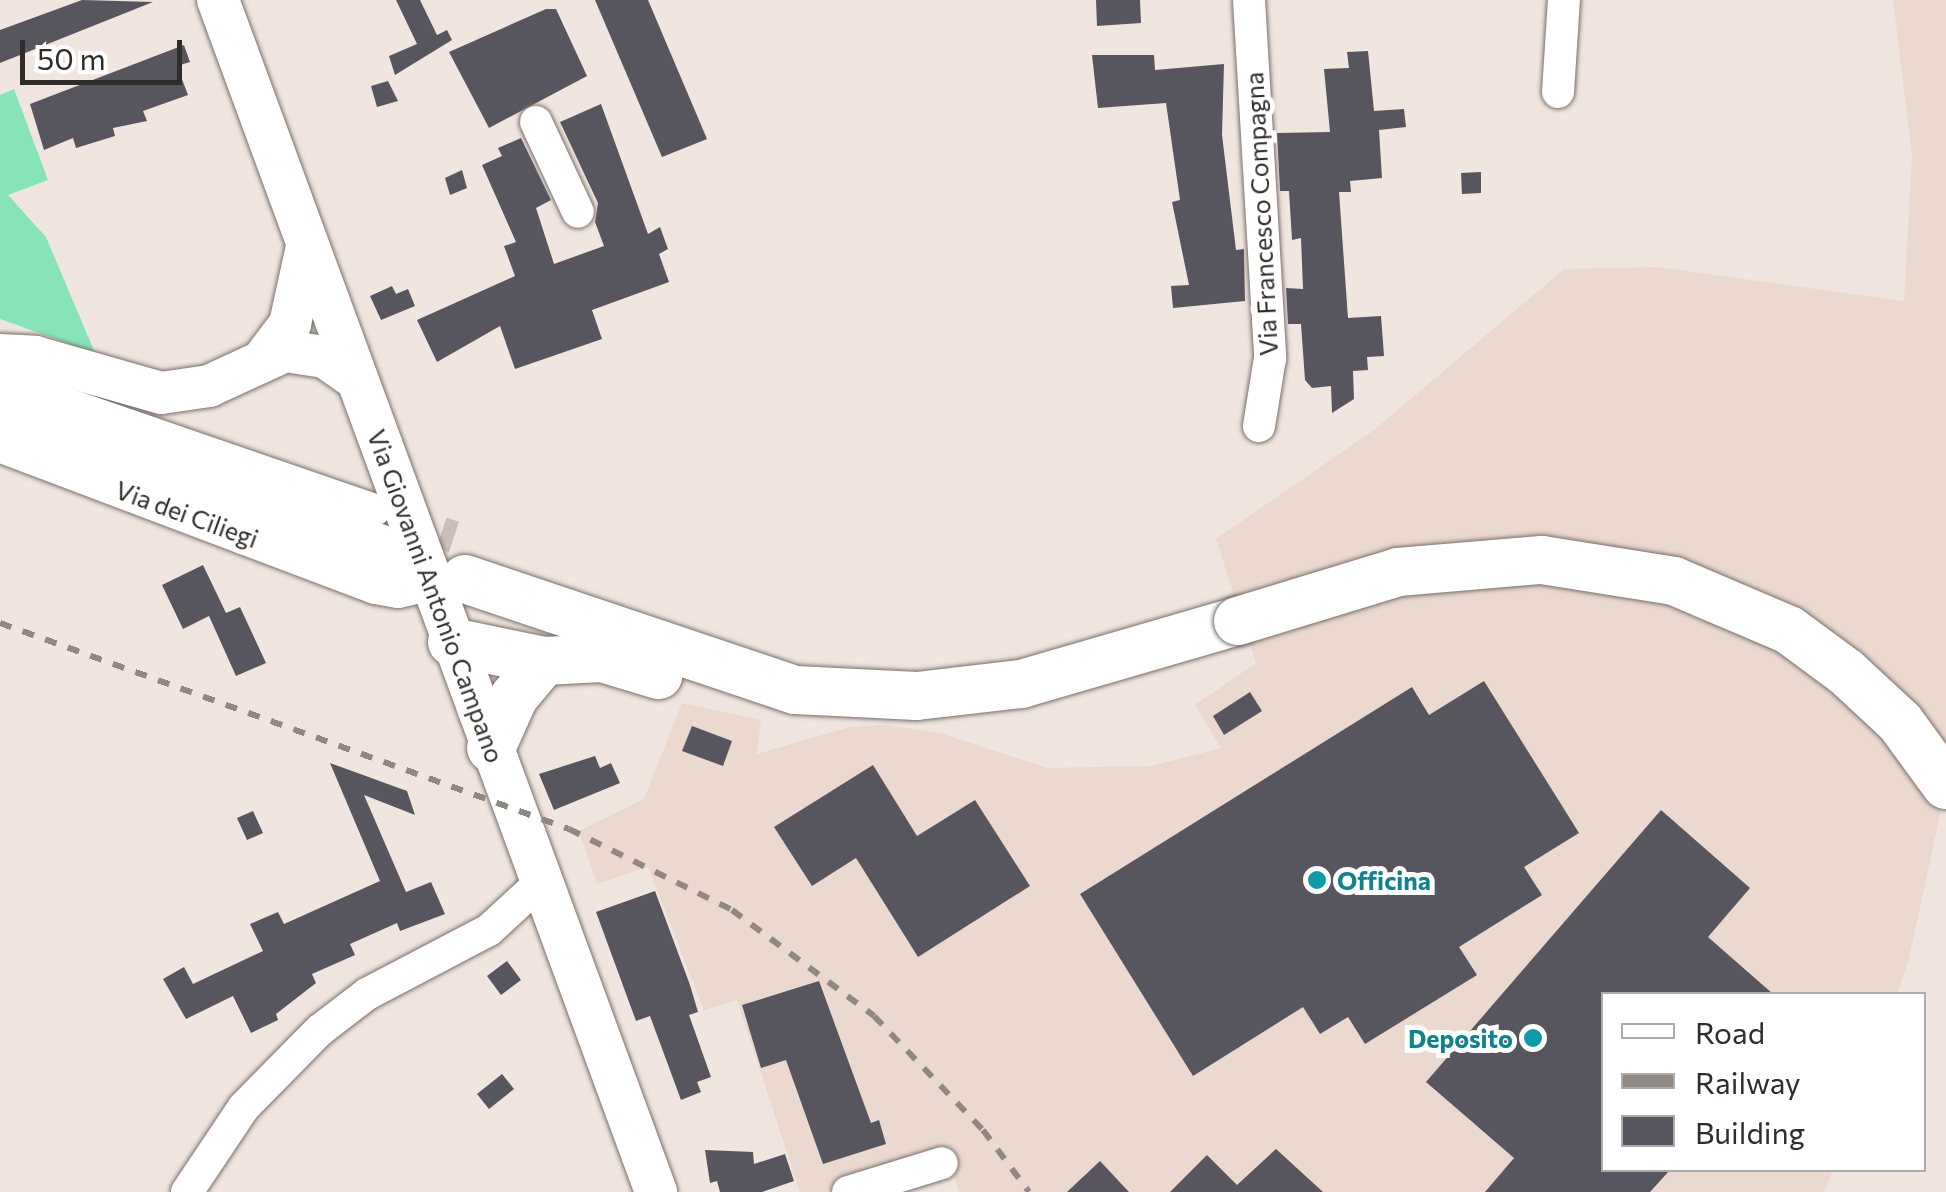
<!DOCTYPE html>
<style>
body{margin:0}
#map{position:relative;width:1946px;height:1192px;overflow:hidden;background:#f0e5df;font-family:Commissioner,sans-serif}
div>[style]{position:absolute}
[style*='--x']{left:calc(var(--x)*1px);top:calc(var(--y)*1px);width:calc(var(--w)*1px);rotate:calc(var(--a)*1deg)}
.built>*{inset:0;background:#ebd9cf}
.green>*{inset:0;background:#87e4b8}
.building>*{inset:0;background:#57565f}
.minor-tunnel>*{height:32px;margin-top:-16px;transform-origin:0;background:repeating-linear-gradient(90deg,#cac0bb 0 32px,transparent 0 48px)}
.roads{filter:drop-shadow(0 0 2px #796f6a) drop-shadow(0 0 2px #796f6a)}
.minor>*{height:32px;margin:-16px;padding:0 16px;transform-origin:16px;border-radius:16px;background:#fff}
.major>*{height:42px;margin:-21px;padding:0 21px;transform-origin:21px;border-radius:21px;background:#fff}
.highway>*{height:48px;margin:-24px;padding:0 24px;transform-origin:24px;border-radius:24px;background:#fff}
.rail>*{height:6px;margin-top:-3px;transform-origin:0;background:repeating-linear-gradient(90deg,#8f8883 0 12px,transparent 0 24px)}
.bridges{filter:drop-shadow(0 0 2px #796f6a) drop-shadow(0 0 2px #796f6a)}
.highway-bridge>*{height:48px;margin:-24px;padding:0 24px;transform-origin:24px;border-radius:24px;background:#fff}
.dots>*{width:28px;height:28px;translate:-50% -50%;box-sizing:border-box;border:5px solid #fff;border-radius:50%}
span{translate:-50% -50%;white-space:nowrap;text-align:center;line-height:1.15;-webkit-text-stroke:10px #fff;paint-order:stroke}
.street-label{font-size:25px;color:#302c29}
.culture-label{font-size:25px;color:#0d838f;font-weight:700}
.left{translate:0 -50%;text-align:left}
.right{translate:-100% -50%;text-align:right}
.legend{position:absolute;left:1601px;top:992px;width:325px;height:180px;box-sizing:border-box;background:#fff;border:2px solid #acaba9;margin:0;padding:12px 18px;list-style:none;font-size:30px;color:#302c29}
.legend li{display:flex;align-items:center;gap:20px;height:50px}
.legend b{width:50px;border:2px solid #acaba9}
.scale{position:absolute;left:20px;top:40px;width:162px;height:45px;box-sizing:border-box;border:5px solid #302c29;border-top:0;padding-left:12px;font-size:30px;line-height:35px;white-space:nowrap;color:#302c29;-webkit-text-stroke:8px #fff;paint-order:stroke}
</style>
<div id="map">
<div class="built">
<div style="clip-path:polygon(1893px 0,1946px 0,1946px 787px,1908px 963px,1897px 994px,1604px 994px,1604px 1170px,1833px 1170px,1824px 1192px,959px 1192px,948px 1154px,824px 1192px,800px 1192px,737px 1000px,704px 1010px,648px 867px,597px 884px,579px 831px,644px 799px,682px 703px,761px 720px,757px 754px,850px 727px,887px 725px,940px 733px,1047px 768px,1151px 766px,1221px 748px,1195px 705px,1256px 663px,1216px 539px,1374px 430px,1564px 269px,1657px 267px,1904px 301px,1912px 156px)"></div>
</div>
<div class="green">
<div style="clip-path:polygon(14px 89px,48px 180px,8px 195px,46px 237px,95px 353px,0 319px,0 95px)"></div>
</div>
<div class="building">
<div style="clip-path:polygon(82px 0,153px 2px,0 63px,0 30px)"></div>
<div style="clip-path:polygon(396px 0,420px 0,437px 35px,447px 30px,452px 40px,395px 75px,389px 56px,417px 44px)"></div>
<div style="clip-path:polygon(595px 0,648px 0,707px 139px,662px 157px)"></div>
<div style="clip-path:polygon(1096px 0,1140px 0,1141px 23px,1097px 26px)"></div>
<div style="clip-path:polygon(546px 9px,556px 9px,587px 76px,489px 128px,449px 52px)"></div>
<div style="clip-path:polygon(184px 45px,190px 62px,177px 66px,188px 95px,143px 111px,147px 121px,113px 128px,115px 136px,76px 148px,73px 138px,44px 150px,30px 104px)"></div>
<div style="clip-path:polygon(1368px 51px,1374px 111px,1404px 109px,1406px 127px,1379px 130px,1382px 178px,1350px 181px,1351px 192px,1339px 192px,1348px 318px,1381px 316px,1384px 356px,1367px 357px,1368px 370px,1353px 371px,1354px 399px,1332px 413px,1331px 386px,1312px 388px,1305px 380px,1301px 324px,1288px 324px,1286px 288px,1303px 289px,1301px 238px,1292px 240px,1289px 191px,1280px 191px,1277px 133px,1330px 132px,1324px 69px,1349px 68px,1347px 52px)"></div>
<div style="clip-path:polygon(1092px 55px,1154px 55px,1155px 70px,1224px 64px,1222px 135px,1236px 250px,1244px 249px,1245px 301px,1173px 308px,1171px 286px,1189px 285px,1172px 202px,1180px 200px,1166px 103px,1098px 108px)"></div>
<div style="clip-path:polygon(388px 81px,398px 101px,377px 107px,371px 86px)"></div>
<div style="clip-path:polygon(601px 104px,648px 234px,660px 227px,668px 249px,659px 254px,669px 282px,592px 310px,602px 339px,515px 369px,500px 326px,437px 362px,417px 320px,515px 276px,504px 246px,516px 242px,482px 165px,502px 156px,498px 148px,521px 138px,551px 200px,536px 208px,554px 264px,604px 246px,595px 222px,598px 203px,560px 122px)"></div>
<div style="clip-path:polygon(462px 170px,467px 188px,450px 195px,445px 178px)"></div>
<div style="clip-path:polygon(1481px 172px,1481px 193px,1462px 194px,1461px 173px)"></div>
<div style="clip-path:polygon(392px 286px,396px 294px,408px 289px,415px 306px,381px 320px,370px 296px)"></div>
<div style="clip-path:polygon(203px 565px,226px 613px,240px 607px,266px 663px,236px 676px,209px 616px,183px 629px,162px 585px)"></div>
<div style="clip-path:polygon(1484px 681px,1579px 833px,1524px 867px,1542px 895px,1459px 947px,1477px 975px,1365px 1044px,1348px 1017px,1320px 1034px,1303px 1007px,1193px 1076px,1080px 894px,1412px 687px,1429px 715px)"></div>
<div style="clip-path:polygon(1250px 692px,1262px 711px,1224px 735px,1213px 716px)"></div>
<div style="clip-path:polygon(692px 726px,732px 741px,723px 766px,682px 751px)"></div>
<div style="clip-path:polygon(595px 756px,600px 768px,611px 763px,620px 783px,554px 810px,539px 774px)"></div>
<div style="clip-path:polygon(330px 763px,407px 791px,415px 815px,364px 795px,406px 892px,431px 882px,445px 914px,400px 931px,397px 923px,350px 944px,355px 955px,312px 974px,316px 983px,276px 1014px,278px 1020px,251px 1033px,233px 996px,186px 1019px,163px 979px,184px 967px,193px 984px,263px 951px,250px 924px,278px 912px,284px 924px,380px 881px)"></div>
<div style="clip-path:polygon(873px 765px,917px 836px,975px 800px,1030px 886px,918px 957px,856px 858px,812px 886px,774px 827px)"></div>
<div style="clip-path:polygon(1661px 810px,1750px 888px,1708px 937px,1773px 994px,1604px 994px,1604px 1170px,1670px 1170px,1650px 1192px,1485px 1192px,1514px 1158px,1426px 1082px)"></div>
<div style="clip-path:polygon(253px 811px,263px 833px,247px 840px,237px 818px)"></div>
<div style="clip-path:polygon(655px 891px,690px 985px,698px 1012px,689px 1015px,711px 1077px,697px 1082px,701px 1092px,681px 1100px,650px 1016px,636px 1021px,596px 912px)"></div>
<div style="clip-path:polygon(507px 961px,521px 980px,501px 995px,487px 976px)"></div>
<div style="clip-path:polygon(819px 981px,871px 1123px,879px 1120px,886px 1144px,823px 1164px,786px 1060px,761px 1068px,742px 1005px)"></div>
<div style="clip-path:polygon(502px 1074px,514px 1089px,489px 1109px,477px 1094px)"></div>
<div style="clip-path:polygon(1276px 1149px,1323px 1192px,1170px 1192px,1207px 1155px,1237px 1185px)"></div>
<div style="clip-path:polygon(705px 1150px,753px 1152px,754px 1164px,785px 1154px,794px 1181px,762px 1192px,720px 1192px,717px 1181px,710px 1183px)"></div>
<div style="clip-path:polygon(1100px 1161px,1129px 1192px,1067px 1192px)"></div>
</div>
<div class="minor-tunnel">
<div style="--x:396;--y:518;--w:61;--a:18.1"></div>
</div>
<div class="roads">
<div class="minor">
<div style="--x:1249;--y:0;--w:359;--a:86.6"></div>
<div style="--x:1270;--y:358;--w:69;--a:99.2"></div>
<div style="--x:1558;--y:92;--w:92;--a:-86.3"></div>
<div style="--x:536;--y:122;--w:99;--a:65"></div>
<div style="--x:0;--y:381;--w:396;--a:19"></div>
<div style="--x:187;--y:1192;--w:102;--a:-56.2"></div>
<div style="--x:244;--y:1107;--w:108;--a:-45.4"></div>
<div style="--x:320;--y:1030;--w:59;--a:-37.5"></div>
<div style="--x:367;--y:994;--w:138;--a:-27.7"></div>
<div style="--x:489;--y:930;--w:69;--a:-42.7"></div>
<div style="--x:848;--y:1192;--w:98;--a:-17.1"></div>
</div>
<div class="major">
<div style="--x:218;--y:0;--w:1270;--a:69.82"></div>
<div style="--x:0;--y:355;--w:35;--a:3"></div>
<div style="--x:35;--y:357;--w:131;--a:15.9"></div>
<div style="--x:161;--y:393;--w:49;--a:-8.3"></div>
<div style="--x:209;--y:386;--w:84;--a:-24.7"></div>
<div style="--x:285;--y:351;--w:40;--a:8.5"></div>
<div style="--x:325;--y:357;--w:38;--a:35"></div>
<div style="--x:266;--y:356;--w:40;--a:-53"></div>
<div style="--x:290;--y:324;--w:79;--a:-77.6"></div>
<div style="--x:0;--y:441;--w:402;--a:20.7"></div>
<div style="--x:376;--y:583;--w:22;--a:10"></div>
<div style="--x:398;--y:587;--w:32;--a:-13"></div>
</div>
<div class="highway">
<div style="--x:0;--y:414;--w:410;--a:19.5"></div>
<div style="--x:465;--y:579;--w:348;--a:18.6"></div>
<div style="--x:795;--y:690;--w:122;--a:2.8"></div>
<div style="--x:917;--y:696;--w:105;--a:-6.6"></div>
<div style="--x:1021;--y:684;--w:226;--a:-16.2"></div>
<div style="--x:452;--y:642;--w:94;--a:11.7"></div>
<div style="--x:544;--y:661;--w:58;--a:-3"></div>
<div style="--x:602;--y:658;--w:59;--a:16.9"></div>
<div style="--x:491;--y:748;--w:56;--a:-65.7"></div>
<div style="--x:514;--y:697;--w:47;--a:-50.2"></div>
</div>
</div>
<div class="rail">
<div style="--x:0;--y:623;--w:605;--a:19.9"></div>
<div style="--x:569;--y:829;--w:182;--a:26.4"></div>
<div style="--x:732;--y:910;--w:177;--a:36.7"></div>
<div style="--x:874;--y:1016;--w:158;--a:46.3"></div>
<div style="--x:983;--y:1130;--w:77;--a:53.4"></div>
</div>
<div class="bridges">
<div class="highway-bridge">
<div style="--x:1238;--y:621;--w:167;--a:-17"></div>
<div style="--x:1398;--y:572;--w:144;--a:-4.8"></div>
<div style="--x:1542;--y:560;--w:134;--a:9"></div>
<div style="--x:1674;--y:581;--w:125;--a:23.1"></div>
<div style="--x:1789;--y:630;--w:71;--a:36.4"></div>
<div style="--x:1846;--y:672;--w:74;--a:42.8"></div>
<div style="--x:1900;--y:722;--w:78;--a:53.9"></div>
</div>
</div>
<div class="dots">
<div style="left:1317px;top:880px;background:#0f9aa8"></div>
<div style="left:1533px;top:1038px;background:#0f9aa8"></div>
</div>
<div class="street-label">
<span style="left:1261px;top:214px;rotate:-93deg">Via Francesco Compagna</span>
<span style="left:187px;top:514px;rotate:20deg">Via dei Ciliegi</span>
<span style="left:436px;top:596px;rotate:70deg">Via Giovanni Antonio Campano</span>
</div>
<div class="culture-label">
<span class="left" style="left:1337px;top:880px">Officina</span>
<span class="right" style="left:1513px;top:1038px">Deposito</span>
</div>
<ul class="legend">
<li><b style="height:12px;background:#fff"></b>Road</li>
<li><b style="height:12px;background:#8f8883"></b>Railway</li>
<li><b style="height:28px;background:#57565f"></b>Building</li>
</ul>
<div class="scale">50 m</div>
</div>
